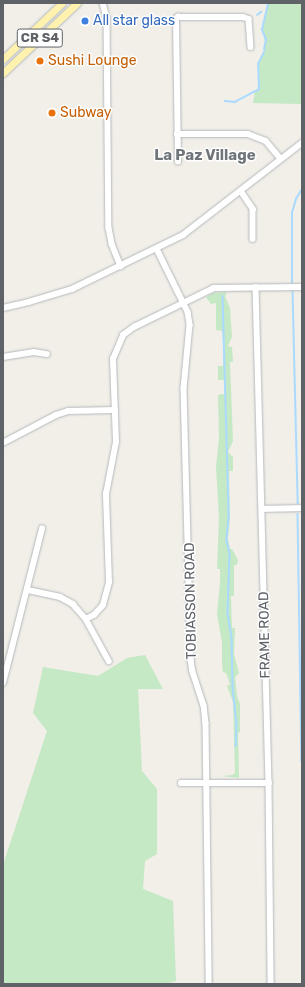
<!DOCTYPE html>
<style>
body{margin:0}
#map{position:relative;width:305px;height:987px;overflow:hidden;background:#f1efe8;font-family:Rubik,sans-serif}
div>[style]{position:absolute}
[style*='--x']{left:calc(var(--x)*1px);top:calc(var(--y)*1px);width:calc(var(--w)*1px);rotate:calc(var(--a)*1deg)}
.green>*{inset:0;background:#c5e8c5}
.stream>*{height:1.5px;margin:-0.75px;padding:0 0.75px;transform-origin:0.75px;border-radius:0.75px;background:#aadaff}
.roads{filter:drop-shadow(0 0 1px #b5b8bc) drop-shadow(0 0 1px #b5b8bc)}
.minor>*{height:5.5px;margin:-2.75px;padding:0 2.75px;transform-origin:2.75px;border-radius:2.75px;background:#fff}
.major>*{height:7px;margin:-3.5px;padding:0 3.5px;transform-origin:3.5px;border-radius:3.5px;background:#fff2af}
.dots>*{width:11px;height:11px;translate:-50% -50%;box-sizing:border-box;border:2px solid #fff;border-radius:50%}
span{translate:-50% -50%;white-space:nowrap;text-align:center;line-height:1.15;-webkit-text-stroke:3px #fff;paint-order:stroke}
.shield-label span{padding:1px 3px;background:#fff;border:1px solid;border-radius:3px;-webkit-text-stroke-width:0}
.shield-label{font-size:13px;color:#5f6368;font-weight:700}
.shop-label{font-size:14px;color:#366cbe}
.left{translate:0 -50%;text-align:left}
.food-label{font-size:14px;color:#c56008}
.street-label{font-size:14px;color:#5f6368}
.neighbourhood-label{font-size:15px;color:#70757a;font-weight:700}
.frame{position:absolute;inset:0;border:4px solid #5f6368;pointer-events:none}
</style>
<div id="map">
<div class="green">
<div style="clip-path:polygon(268px 3px,302px 3px,302px 104px,253px 103px,255px 91px,259px 89px,258px 64px,264px 52px,265px 41px,262px 30px)"></div>
<div style="clip-path:polygon(227px 292px,225px 296px,230px 308px,232px 337px,228px 346px,232px 347px,233px 362px,230px 362px,233px 441px,228px 452px,233px 457px,233px 471px,229px 471px,230px 518px,228px 538px,230px 549px,232px 549px,238px 560px,237px 565px,234px 565px,234px 596px,231px 596px,232px 628px,235px 628px,234px 654px,239px 673px,235px 677px,237px 696px,240px 704px,240px 732px,238px 733px,239px 778px,222px 776px,232px 775px,235px 773px,233px 702px,227px 686px,230px 684px,226px 673px,223px 672px,222px 663px,222px 643px,217px 614px,220px 583px,220px 569px,217px 569px,219px 518px,216px 467px,219px 438px,218px 395px,224px 394px,224px 380px,218px 380px,218px 366px,223px 366px,223px 343px,222px 331px,216px 330px,216px 303px,211px 304px,206px 297px,213px 293px)"></div>
<div style="clip-path:polygon(145px 655px,163px 689px,138px 689px,142px 771px,157px 789px,157px 854px,145px 861px,143px 889px,173px 901px,176px 981px,165px 984px,3px 984px,3px 865px,47px 731px,33px 713px,43px 667px,98px 676px,127px 658px)"></div>
</div>
<div class="stream">
<div style="--x:257;--y:15;--w:5;--a:-37"></div>
<div style="--x:264;--y:50;--w:10;--a:-79"></div>
<div style="--x:266;--y:40;--w:11;--a:-112"></div>
<div style="--x:262;--y:30;--w:28;--a:-77"></div>
<div style="--x:225;--y:101;--w:10;--a:6"></div>
<div style="--x:235;--y:102;--w:27;--a:-28"></div>
<div style="--x:259;--y:89;--w:25;--a:-92"></div>
<div style="--x:258;--y:64;--w:13;--a:-63"></div>
<div style="--x:292;--y:283;--w:70;--a:-90"></div>
<div style="--x:292;--y:213;--w:15;--a:-74"></div>
<div style="--x:296;--y:199;--w:12;--a:-59"></div>
<div style="--x:293;--y:291;--w:212;--a:88.6"></div>
<div style="--x:223;--y:296;--w:221;--a:88.4"></div>
<div style="--x:229;--y:517;--w:24;--a:95"></div>
<div style="--x:227;--y:541;--w:12;--a:76"></div>
<div style="--x:230;--y:553;--w:60;--a:91.9"></div>
<div style="--x:228;--y:613;--w:25;--a:81"></div>
<div style="--x:232;--y:638;--w:49;--a:88.8"></div>
<div style="--x:233;--y:687;--w:36;--a:84"></div>
<div style="--x:237;--y:723;--w:23;--a:92"></div>
<div style="--x:298;--y:514;--w:247;--a:89.1"></div>
</div>
<div class="roads">
<div class="minor">
<div style="--x:103;--y:3;--w:16;--a:75"></div>
<div style="--x:107;--y:18;--w:210;--a:89.5"></div>
<div style="--x:109;--y:228;--w:16;--a:79"></div>
<div style="--x:112;--y:244;--w:24;--a:68"></div>
<div style="--x:177;--y:134;--w:71;--a:0"></div>
<div style="--x:248;--y:134;--w:19;--a:21"></div>
<div style="--x:266;--y:141;--w:23;--a:50"></div>
<div style="--x:178;--y:162;--w:143;--a:-90.8"></div>
<div style="--x:176;--y:19;--w:3;--a:-45"></div>
<div style="--x:178;--y:17;--w:65;--a:0"></div>
<div style="--x:243;--y:17;--w:6;--a:18"></div>
<div style="--x:249;--y:19;--w:28;--a:86"></div>
<div style="--x:241;--y:191;--w:22;--a:56"></div>
<div style="--x:253;--y:209;--w:30;--a:90"></div>
<div style="--x:157;--y:249;--w:70;--a:63.8"></div>
<div style="--x:188;--y:312;--w:13;--a:81"></div>
<div style="--x:190;--y:325;--w:64;--a:95.4"></div>
<div style="--x:184;--y:389;--w:271;--a:88.5"></div>
<div style="--x:191;--y:660;--w:12;--a:81"></div>
<div style="--x:193;--y:672;--w:35;--a:72"></div>
<div style="--x:204;--y:705;--w:18;--a:84"></div>
<div style="--x:206;--y:723;--w:261;--a:89.3"></div>
<div style="--x:256;--y:287;--w:496;--a:88.5"></div>
<div style="--x:269;--y:783;--w:201;--a:89.4"></div>
<div style="--x:3;--y:308;--w:27;--a:-13"></div>
<div style="--x:29;--y:302;--w:45;--a:-16.8"></div>
<div style="--x:72;--y:289;--w:123;--a:-25.9"></div>
<div style="--x:183;--y:235;--w:150;--a:-37.7"></div>
<div style="--x:3;--y:357;--w:31;--a:-9"></div>
<div style="--x:34;--y:352;--w:13;--a:9"></div>
<div style="--x:3;--y:443;--w:60;--a:-27.8"></div>
<div style="--x:56;--y:415;--w:13;--a:-18"></div>
<div style="--x:68;--y:411;--w:47;--a:-1.2"></div>
<div style="--x:262;--y:509;--w:40;--a:-1.4"></div>
<div style="--x:28;--y:590;--w:33;--a:12"></div>
<div style="--x:60;--y:597;--w:15;--a:28"></div>
<div style="--x:73;--y:604;--w:20;--a:49"></div>
<div style="--x:86;--y:619;--w:48;--a:61.3"></div>
<div style="--x:86;--y:619;--w:9;--a:-27"></div>
<div style="--x:94;--y:615;--w:13;--a:-48"></div>
<div style="--x:103;--y:605;--w:24;--a:-75"></div>
<div style="--x:109;--y:582;--w:88;--a:-92"></div>
<div style="--x:106;--y:494;--w:53;--a:-79.1"></div>
<div style="--x:116;--y:442;--w:83;--a:-92.1"></div>
<div style="--x:113;--y:359;--w:26;--a:-67"></div>
<div style="--x:123;--y:335;--w:14;--a:-36"></div>
<div style="--x:134;--y:327;--w:89;--a:-26"></div>
<div style="--x:214;--y:288;--w:88;--a:-0.7"></div>
<div style="--x:3;--y:683;--w:159;--a:-75.8"></div>
<div style="--x:181;--y:783;--w:88;--a:0"></div>
</div>
<div class="major">
<div style="--x:3;--y:59;--w:81;--a:-43.5"></div>
<div style="--x:3;--y:73;--w:102;--a:-43.4"></div>
</div>
</div>
<div class="dots">
<div style="left:85px;top:21px;background:#3f7fe0"></div>
<div style="left:40px;top:61px;background:#e8710a"></div>
<div style="left:52px;top:113px;background:#e8710a"></div>
</div>
<div class="shield-label">
<span style="left:40px;top:38px">CR S4</span>
</div>
<div class="shop-label">
<span class="left" style="left:93px;top:21px">All star glass</span>
</div>
<div class="food-label">
<span class="left" style="left:48px;top:61px">Sushi Lounge</span>
<span class="left" style="left:60px;top:113px">Subway</span>
</div>
<div class="street-label">
<span style="left:191px;top:601px;rotate:-91deg">TOBIASSON ROAD</span>
<span style="left:265px;top:635px;rotate:-91deg">FRAME ROAD</span>
</div>
<div class="neighbourhood-label">
<span style="left:205px;top:156px">La Paz Village</span>
</div>
<div class="frame"></div>
</div>
